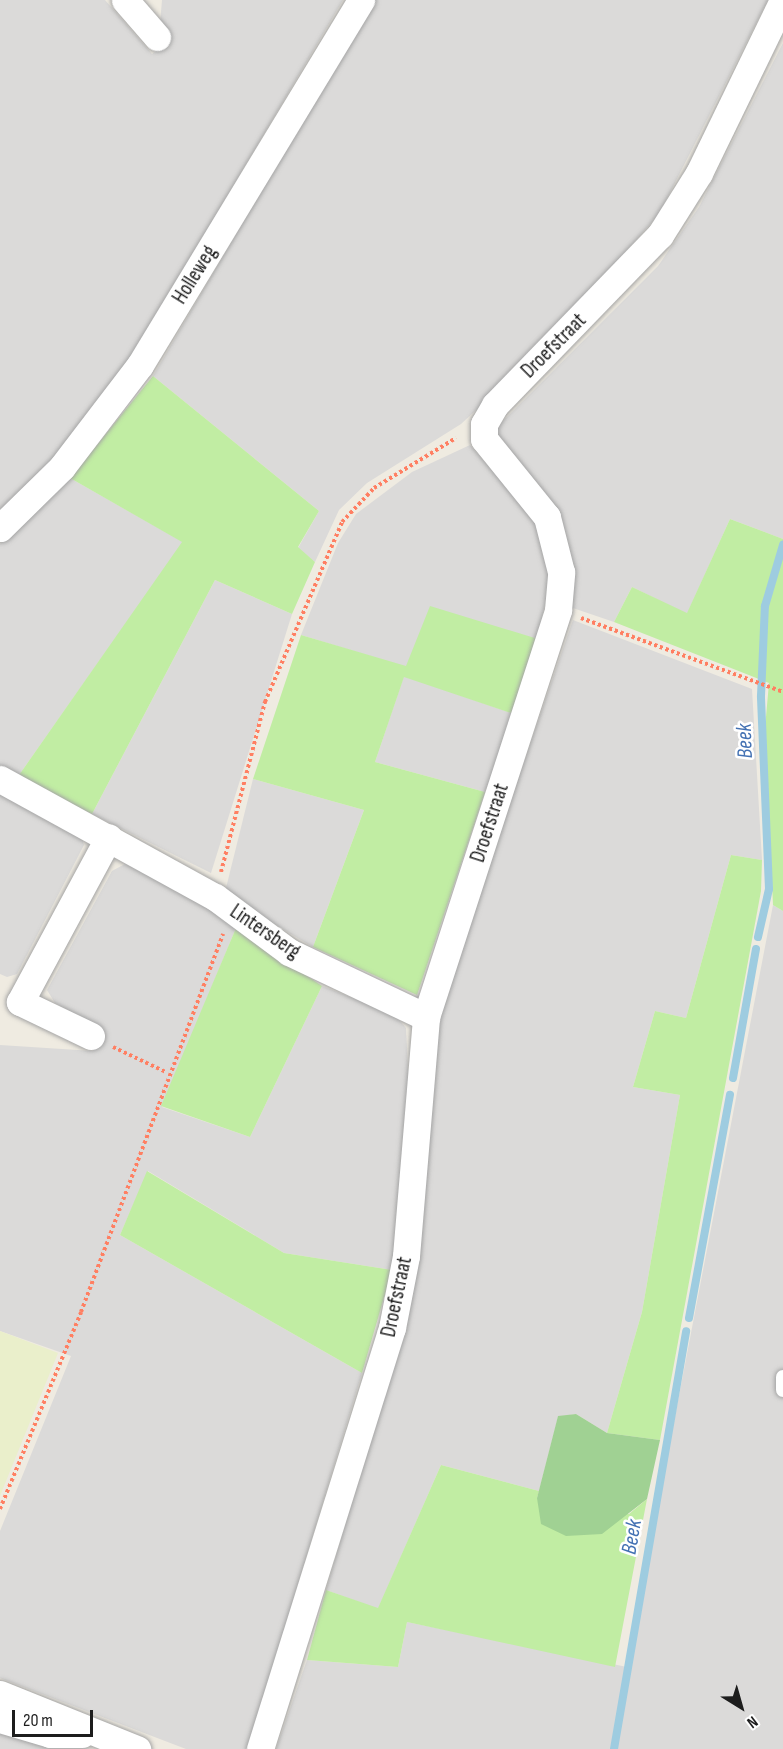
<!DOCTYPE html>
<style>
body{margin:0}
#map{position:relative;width:783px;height:1749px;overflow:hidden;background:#efebe1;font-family:"Sofia Sans Condensed",sans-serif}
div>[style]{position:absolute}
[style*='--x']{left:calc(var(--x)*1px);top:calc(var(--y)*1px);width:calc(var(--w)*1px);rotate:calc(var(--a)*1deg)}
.residential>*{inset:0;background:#dbdad9}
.farmland>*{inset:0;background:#eaefcb}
.grass>*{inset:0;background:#c1eda3}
.forest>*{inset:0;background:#a0d193}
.stream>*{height:8px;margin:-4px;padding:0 4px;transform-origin:4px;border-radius:4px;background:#9ecce0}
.path>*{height:4px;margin-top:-2px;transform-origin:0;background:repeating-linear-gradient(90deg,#ff7f62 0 3px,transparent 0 6px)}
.roads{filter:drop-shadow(0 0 2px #a4a4a4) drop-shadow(0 0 2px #a4a4a4)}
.service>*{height:14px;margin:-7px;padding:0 7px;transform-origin:7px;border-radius:7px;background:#fff}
.minor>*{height:27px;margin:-13.5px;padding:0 13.5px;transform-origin:13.5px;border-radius:13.5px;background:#fff}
span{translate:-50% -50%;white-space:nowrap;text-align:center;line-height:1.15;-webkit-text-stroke:5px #fff;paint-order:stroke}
.street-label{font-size:21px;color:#1d1d1d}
.water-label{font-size:22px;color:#4371b3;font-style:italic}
.north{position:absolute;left:711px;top:1677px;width:60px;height:60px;-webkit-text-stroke:4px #fff;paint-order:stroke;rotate:143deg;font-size:16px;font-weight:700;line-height:24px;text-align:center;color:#1d1d1d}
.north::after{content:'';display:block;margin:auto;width:21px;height:27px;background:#1d1d1d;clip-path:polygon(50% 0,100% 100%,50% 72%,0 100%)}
.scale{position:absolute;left:12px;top:1710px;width:81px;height:27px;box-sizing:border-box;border:3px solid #1d1d1d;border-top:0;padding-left:8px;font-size:18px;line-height:21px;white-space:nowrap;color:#1d1d1d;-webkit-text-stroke:4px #fff;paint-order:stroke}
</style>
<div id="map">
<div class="residential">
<div style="clip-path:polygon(0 0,105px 0,152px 54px,172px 39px,160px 24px,162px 0,343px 0,105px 403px,0 521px)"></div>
<div style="clip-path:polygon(373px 0,768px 0,659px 214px,531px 359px,461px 424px,367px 483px,339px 510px,315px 562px,298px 548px,319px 511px,153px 376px)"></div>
<div style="clip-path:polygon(783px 43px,783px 539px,730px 519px,687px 614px,632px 587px,614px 622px,567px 606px,571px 586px,494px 430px,658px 266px,699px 207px)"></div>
<div style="clip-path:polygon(470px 445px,543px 528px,549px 584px,538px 639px,406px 667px,301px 635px,338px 543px,356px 514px,412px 472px)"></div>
<div style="clip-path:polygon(70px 478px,183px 542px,17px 778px,0 768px,0 544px)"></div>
<div style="clip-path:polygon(215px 580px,292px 614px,211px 873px,92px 814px)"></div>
<div style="clip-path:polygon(573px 620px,752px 689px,762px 860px,731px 855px,686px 1018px,655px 1011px,633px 1087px,680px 1095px,642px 1312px,607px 1433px,576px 1414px,558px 1417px,539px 1491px,441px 1465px,378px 1609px,326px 1590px,365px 1458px,435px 1020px)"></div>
<div style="clip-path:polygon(404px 676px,514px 714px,485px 792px,375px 762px)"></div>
<div style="clip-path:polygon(253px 779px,364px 810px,313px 947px,234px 900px,226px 888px)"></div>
<div style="clip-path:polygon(0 786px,82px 838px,84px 845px,17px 974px,7px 977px,0 974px)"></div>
<div style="clip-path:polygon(136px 858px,236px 928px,162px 1107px,250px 1137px,322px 986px,394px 1014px,406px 1028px,409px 1090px,392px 1270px,284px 1253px,148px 1171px,120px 1235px,362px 1373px,248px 1749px,186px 1749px,0 1678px,0 1531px,71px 1356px,0 1331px,0 1045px,93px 1051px,102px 1029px,55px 1003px,47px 990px,112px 871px)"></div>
<div style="clip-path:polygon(773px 905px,783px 911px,783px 1749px,276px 1749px,307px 1660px,398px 1667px,407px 1622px,627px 1667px)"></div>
<div style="clip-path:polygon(0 1726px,72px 1744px,89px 1749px,0 1749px)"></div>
</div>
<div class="farmland">
<div style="clip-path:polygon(0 1331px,58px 1353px,0 1496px)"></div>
</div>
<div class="grass">
<div style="clip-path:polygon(153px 376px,319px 511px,298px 547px,315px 562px,292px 614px,215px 580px,92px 814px,17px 778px,182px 542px,70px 478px)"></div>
<div style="clip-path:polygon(730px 519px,783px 539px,783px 911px,773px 905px,765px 728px,769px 683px,614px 622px,632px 587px,687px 613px)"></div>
<div style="clip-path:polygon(430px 606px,538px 639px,514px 714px,404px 677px,375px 762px,485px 792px,417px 995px,313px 947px,364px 810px,253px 779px,301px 635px,406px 666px)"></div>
<div style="clip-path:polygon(731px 855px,762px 860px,761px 891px,660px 1440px,607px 1433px,642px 1312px,680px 1095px,633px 1087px,655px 1011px,686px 1018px)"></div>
<div style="clip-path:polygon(236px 928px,322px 986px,250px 1137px,161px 1106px)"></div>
<div style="clip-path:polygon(147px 1171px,284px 1253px,392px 1270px,362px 1373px,120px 1235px)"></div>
<div style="clip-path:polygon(441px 1465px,539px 1491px,537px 1498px,629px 1514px,647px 1499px,615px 1667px,407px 1622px,398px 1667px,307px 1660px,326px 1590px,378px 1608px)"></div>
</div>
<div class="forest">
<div style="clip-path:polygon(576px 1414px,607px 1433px,660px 1440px,647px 1499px,602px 1534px,566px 1536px,541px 1524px,537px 1498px,558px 1416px)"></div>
</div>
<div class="stream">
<div style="--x:758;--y:937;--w:49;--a:-77.1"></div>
<div style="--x:769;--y:889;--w:193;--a:-92.4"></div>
<div style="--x:761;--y:696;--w:90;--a:-87.5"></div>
<div style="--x:765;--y:606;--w:64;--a:-73.6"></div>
<div style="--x:733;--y:1078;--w:131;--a:-79.9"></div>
<div style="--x:689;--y:1318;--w:227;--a:-79.6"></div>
<div style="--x:614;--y:1749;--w:424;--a:-80.2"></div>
</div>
<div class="path">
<div style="--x:581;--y:618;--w:215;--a:20.1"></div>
<div style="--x:221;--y:872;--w:176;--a:-75.5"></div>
<div style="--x:265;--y:702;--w:196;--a:-66.8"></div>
<div style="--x:342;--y:522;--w:47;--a:-46.7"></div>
<div style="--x:374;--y:488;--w:96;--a:-31.4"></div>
<div style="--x:113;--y:1047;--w:59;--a:25.3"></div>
<div style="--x:0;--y:1509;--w:213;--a:-67.6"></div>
<div style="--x:81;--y:1312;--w:404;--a:-69.4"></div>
</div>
<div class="roads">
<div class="service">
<div style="--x:783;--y:1377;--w:13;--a:90"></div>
</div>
<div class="minor">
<div style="--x:125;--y:0;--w:49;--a:49.1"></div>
<div style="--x:0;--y:528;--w:87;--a:-44.5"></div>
<div style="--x:62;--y:467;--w:128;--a:-52.6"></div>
<div style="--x:140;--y:365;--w:427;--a:-58.8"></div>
<div style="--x:0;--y:779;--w:245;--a:28.8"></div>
<div style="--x:215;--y:897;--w:92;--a:36.6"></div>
<div style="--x:289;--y:952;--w:152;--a:25.4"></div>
<div style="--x:91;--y:1036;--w:79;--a:-154.4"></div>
<div style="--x:20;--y:1002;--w:187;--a:-61.7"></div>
<div style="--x:0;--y:1694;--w:148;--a:21.9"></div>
<div style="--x:0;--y:1719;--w:52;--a:16.7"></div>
<div style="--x:50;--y:1734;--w:32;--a:0"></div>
<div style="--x:260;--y:1749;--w:441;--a:-72.6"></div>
<div style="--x:392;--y:1328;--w:73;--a:-79"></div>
<div style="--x:406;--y:1256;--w:240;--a:-85.2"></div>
<div style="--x:426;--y:1017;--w:428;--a:-72"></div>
<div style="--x:558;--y:610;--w:38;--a:-85"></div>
<div style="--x:561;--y:572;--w:57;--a:-104.3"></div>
<div style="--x:547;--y:517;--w:100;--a:-128.9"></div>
<div style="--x:484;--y:439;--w:15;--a:-90"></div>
<div style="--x:484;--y:424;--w:22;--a:-60"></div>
<div style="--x:495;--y:405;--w:237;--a:-45.9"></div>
<div style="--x:660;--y:235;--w:73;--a:-57.8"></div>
<div style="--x:699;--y:173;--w:192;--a:-64.1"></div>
</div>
</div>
<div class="street-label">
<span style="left:195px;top:275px;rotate:-58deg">Holleweg</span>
<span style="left:554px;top:346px;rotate:-45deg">Droefstraat</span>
<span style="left:490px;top:823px;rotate:-72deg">Droefstraat</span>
<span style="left:265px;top:932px;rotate:34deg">Lintersberg</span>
<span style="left:397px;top:1297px;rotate:-78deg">Droefstraat</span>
</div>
<div class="water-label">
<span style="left:745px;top:741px;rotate:-92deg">Beek</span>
<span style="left:632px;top:1537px;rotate:-80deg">Beek</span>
</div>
<div class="north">N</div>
<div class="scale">20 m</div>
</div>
